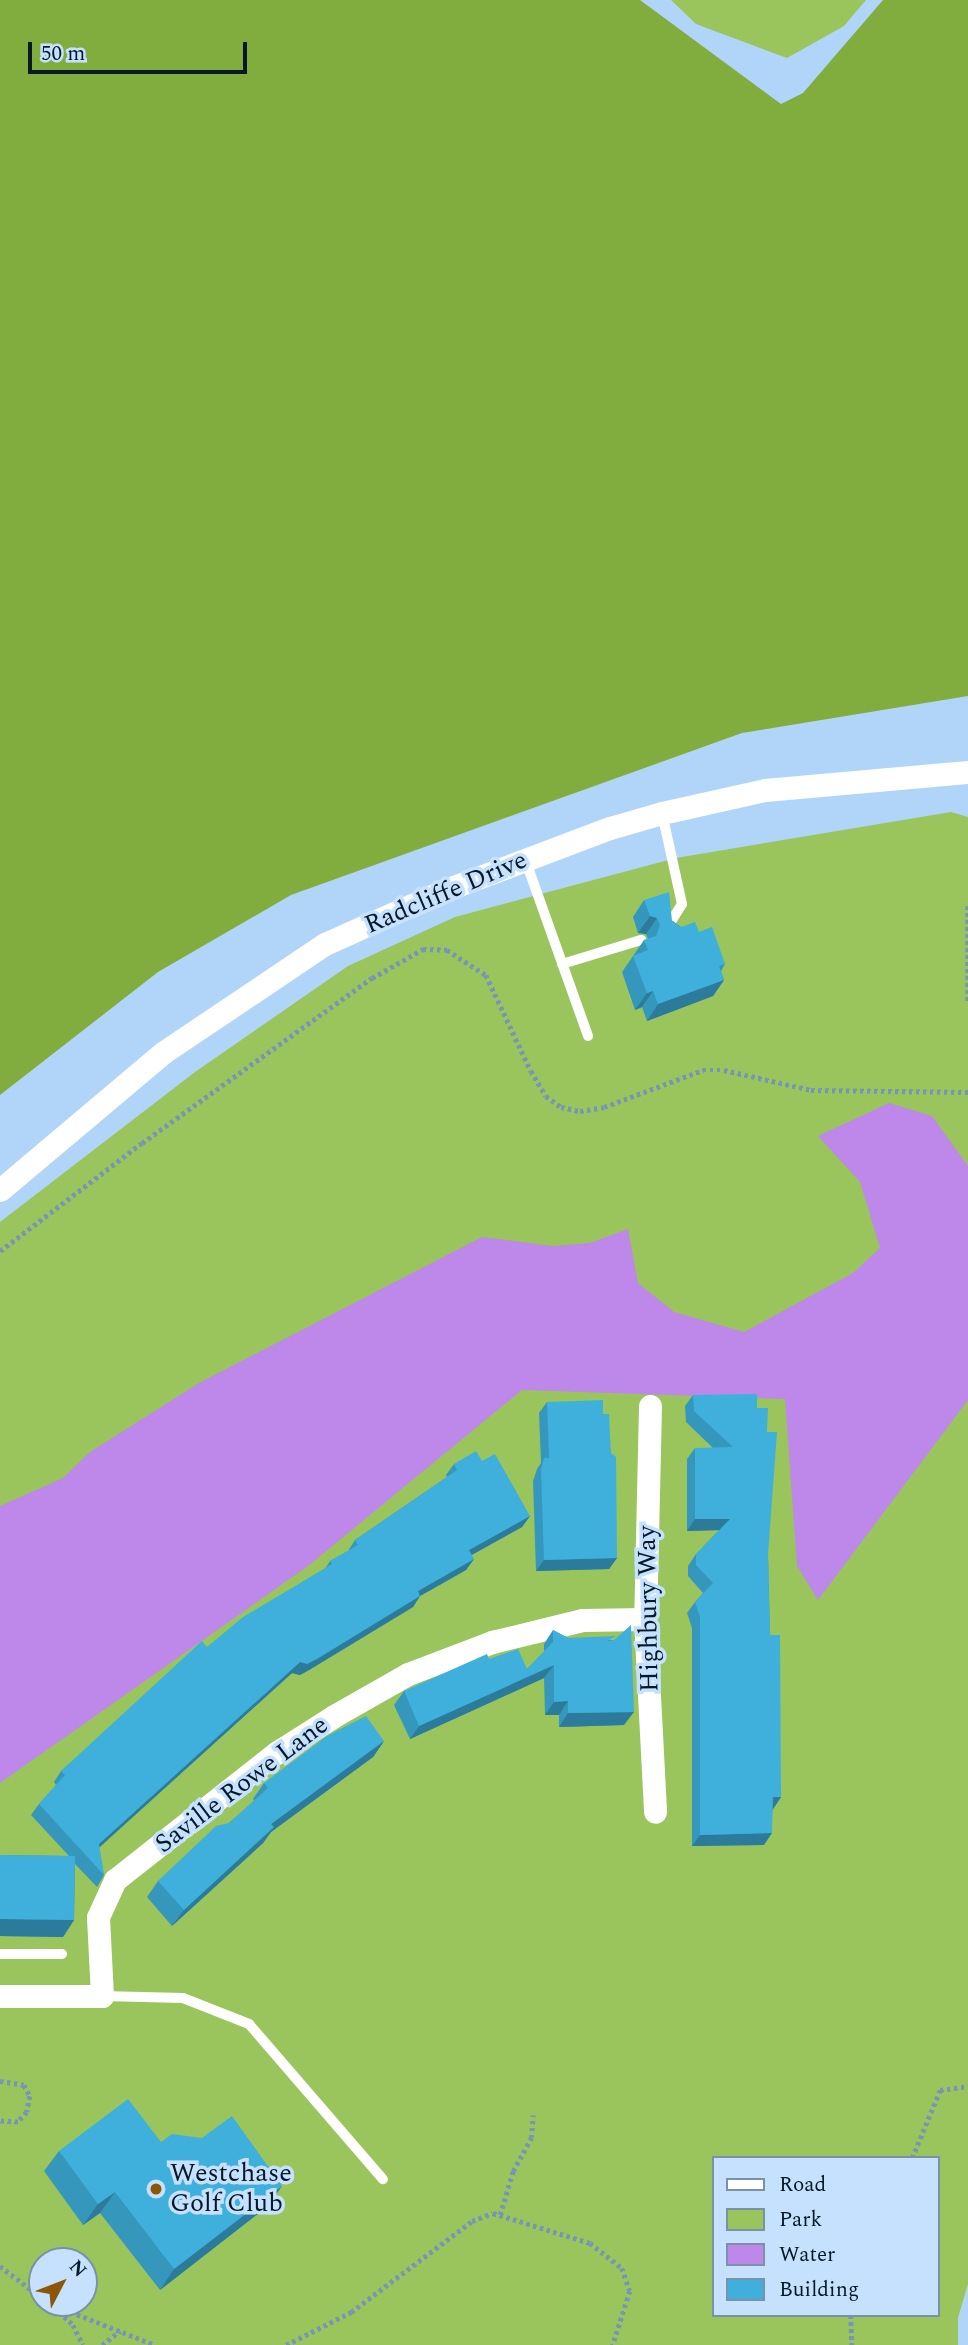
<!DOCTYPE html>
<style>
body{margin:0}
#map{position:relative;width:968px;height:2345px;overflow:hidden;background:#b1d5f9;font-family:Spectral,serif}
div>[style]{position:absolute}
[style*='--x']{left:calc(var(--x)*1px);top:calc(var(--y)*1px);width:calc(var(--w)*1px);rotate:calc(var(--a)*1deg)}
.green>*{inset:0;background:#99c55c}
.forest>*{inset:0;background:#81ad3e}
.water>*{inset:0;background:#bd88e9}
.path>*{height:4.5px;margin-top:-2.25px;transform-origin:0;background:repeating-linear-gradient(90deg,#7896b3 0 3.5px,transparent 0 7px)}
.lane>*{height:10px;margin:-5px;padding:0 5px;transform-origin:5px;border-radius:5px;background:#fff}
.street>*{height:23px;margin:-11.5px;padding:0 11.5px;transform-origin:11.5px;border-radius:11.5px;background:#fff}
.wall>*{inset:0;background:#3697bd}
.shaded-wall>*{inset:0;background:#2c7b9a}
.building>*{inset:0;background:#3fb0dc}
.dots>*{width:19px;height:19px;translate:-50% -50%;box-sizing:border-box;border:4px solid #c6e1fd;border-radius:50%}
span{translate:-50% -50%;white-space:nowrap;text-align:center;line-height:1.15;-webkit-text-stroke:7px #c6e1fd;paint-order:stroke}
.street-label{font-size:26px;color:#071928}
.poi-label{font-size:26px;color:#071928}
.left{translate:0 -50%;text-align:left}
.legend{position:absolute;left:712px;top:2156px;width:228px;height:161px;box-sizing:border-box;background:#c6e1fd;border:2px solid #7a91a8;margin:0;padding:9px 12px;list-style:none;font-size:21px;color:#071928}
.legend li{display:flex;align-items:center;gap:14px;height:35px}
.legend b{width:35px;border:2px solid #7a91a8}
.north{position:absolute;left:28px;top:2247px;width:70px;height:70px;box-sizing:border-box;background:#c6e1fd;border:2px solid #7a91a8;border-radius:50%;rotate:48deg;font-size:19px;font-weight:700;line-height:28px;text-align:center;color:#071928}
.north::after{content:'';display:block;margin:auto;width:24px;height:32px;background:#8b5605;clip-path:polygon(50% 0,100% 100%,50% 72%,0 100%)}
.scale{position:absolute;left:28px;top:42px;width:219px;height:32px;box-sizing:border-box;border:4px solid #071928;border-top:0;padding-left:9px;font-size:21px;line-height:24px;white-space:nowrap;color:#071928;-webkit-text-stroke:5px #c6e1fd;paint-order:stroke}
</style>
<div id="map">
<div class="green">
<div style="clip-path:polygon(671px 0,866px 0,844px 26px,787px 58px,696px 24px)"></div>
<div style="clip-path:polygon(evenodd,951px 812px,968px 817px,968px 2284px,958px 2318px,958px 2345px,0 2345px,0 1222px,195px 1072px,348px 966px,455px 917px,676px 858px,951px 812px,714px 2158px,938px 2158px,938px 2315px,714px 2315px,714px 2158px,951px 812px,42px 2261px,84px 2261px,84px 2303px,42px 2303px,42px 2261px)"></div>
</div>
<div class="forest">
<div style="clip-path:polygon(0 0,640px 0,781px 104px,803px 93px,883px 0,968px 0,968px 696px,742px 733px,291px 895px,158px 972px,0 1095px)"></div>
</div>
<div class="water">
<div style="clip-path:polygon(889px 1103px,932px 1116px,968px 1166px,968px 1400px,818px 1600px,797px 1566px,785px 1399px,522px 1390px,308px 1566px,0 1783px,0 1506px,63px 1478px,90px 1452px,199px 1383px,482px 1237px,552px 1246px,590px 1243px,628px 1229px,638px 1283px,674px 1312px,744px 1332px,853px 1273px,880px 1248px,860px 1182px,818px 1136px)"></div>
</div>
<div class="path">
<div style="--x:968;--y:906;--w:95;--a:90"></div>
<div style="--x:0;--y:1251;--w:178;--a:-37.3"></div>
<div style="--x:142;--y:1143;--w:283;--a:-35.7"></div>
<div style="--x:372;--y:978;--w:59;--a:-29.6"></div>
<div style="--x:423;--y:949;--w:24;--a:2"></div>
<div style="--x:447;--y:950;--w:46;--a:32.7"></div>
<div style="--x:486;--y:975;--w:106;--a:64.9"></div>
<div style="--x:531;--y:1071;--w:29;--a:59"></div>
<div style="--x:546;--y:1096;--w:19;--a:36"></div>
<div style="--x:561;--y:1107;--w:19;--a:12"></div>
<div style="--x:580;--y:1111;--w:24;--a:-9"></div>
<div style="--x:604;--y:1107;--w:106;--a:-20.5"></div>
<div style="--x:703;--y:1070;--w:21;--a:0"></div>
<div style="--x:724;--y:1070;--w:89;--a:12.9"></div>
<div style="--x:811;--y:1090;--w:157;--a:0.7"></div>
<div style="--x:0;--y:2081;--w:24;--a:9"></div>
<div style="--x:24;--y:2085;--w:13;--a:61"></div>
<div style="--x:30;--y:2096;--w:16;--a:101"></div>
<div style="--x:27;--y:2112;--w:13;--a:132"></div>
<div style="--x:18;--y:2122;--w:18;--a:-177"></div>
<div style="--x:912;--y:2158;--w:74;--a:-67.6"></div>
<div style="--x:940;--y:2090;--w:28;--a:-8"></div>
<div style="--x:500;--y:2215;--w:46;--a:-73.5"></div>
<div style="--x:513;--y:2171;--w:38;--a:-61"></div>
<div style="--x:531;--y:2138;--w:23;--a:-85"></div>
<div style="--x:0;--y:2266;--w:53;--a:37.3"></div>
<div style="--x:51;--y:2304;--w:112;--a:21.5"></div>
<div style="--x:54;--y:2307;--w:26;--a:43"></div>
<div style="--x:73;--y:2325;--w:22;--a:63"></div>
<div style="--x:851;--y:2315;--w:30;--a:88"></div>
<div style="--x:102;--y:2345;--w:23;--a:-38"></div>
<div style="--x:286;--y:2345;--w:73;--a:-26.9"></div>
<div style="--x:351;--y:2312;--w:151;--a:-36.9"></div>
<div style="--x:472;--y:2221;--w:22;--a:-21"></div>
<div style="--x:493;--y:2213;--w:102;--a:17.2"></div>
<div style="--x:590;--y:2243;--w:41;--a:38"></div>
<div style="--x:622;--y:2268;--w:24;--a:71"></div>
<div style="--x:630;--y:2291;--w:57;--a:107.5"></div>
</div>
<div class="lane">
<div style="--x:662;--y:813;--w:93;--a:77.6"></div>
<div style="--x:682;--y:904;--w:32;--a:122"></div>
<div style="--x:525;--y:859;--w:188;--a:70.4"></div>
<div style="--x:562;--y:964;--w:83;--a:-16.9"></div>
<div style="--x:0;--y:1954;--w:62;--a:0"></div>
<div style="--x:102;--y:1996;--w:81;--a:1.4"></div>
<div style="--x:183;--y:1998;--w:71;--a:21.5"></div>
<div style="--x:249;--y:2024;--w:205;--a:49.2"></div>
</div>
<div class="street">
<div style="--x:0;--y:1190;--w:214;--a:-40.1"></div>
<div style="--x:164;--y:1052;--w:194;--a:-33.9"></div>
<div style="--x:325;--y:944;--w:129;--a:-24.2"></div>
<div style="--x:443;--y:891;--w:178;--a:-20.7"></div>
<div style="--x:610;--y:828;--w:54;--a:-16.1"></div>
<div style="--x:662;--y:813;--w:106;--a:-12.6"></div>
<div style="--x:765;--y:790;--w:204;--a:-5.1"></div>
<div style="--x:650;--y:1406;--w:213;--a:91.3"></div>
<div style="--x:645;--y:1619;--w:193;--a:87"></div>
<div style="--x:0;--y:1996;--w:102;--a:0"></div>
<div style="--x:102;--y:1996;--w:79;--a:-92.9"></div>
<div style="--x:98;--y:1917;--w:41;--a:-65.3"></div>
<div style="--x:115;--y:1880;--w:205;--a:-38.3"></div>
<div style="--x:276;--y:1753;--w:69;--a:-32.5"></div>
<div style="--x:334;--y:1716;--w:85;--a:-29.6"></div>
<div style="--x:408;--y:1674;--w:90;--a:-20.9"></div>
<div style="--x:492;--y:1642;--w:93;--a:-13.7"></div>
<div style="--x:582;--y:1620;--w:63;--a:-0.9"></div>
</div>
<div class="wall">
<div style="clip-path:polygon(644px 900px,681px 927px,699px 932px,725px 964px,721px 971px,724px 980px,713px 996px,647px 1021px,642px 1007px,635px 1010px,622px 972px,644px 940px,648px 939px,646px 934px,638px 933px,633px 917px)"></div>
<div style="clip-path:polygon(693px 1395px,757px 1408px,768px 1555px,770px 1635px,781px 1797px,773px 1809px,764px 1845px,692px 1846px,692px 1628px,687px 1613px,695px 1602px,703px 1593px,688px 1576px,688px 1566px,696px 1554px,719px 1530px,687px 1531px,687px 1459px,695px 1448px,713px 1448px,686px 1422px,685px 1406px)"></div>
<div style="clip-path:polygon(547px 1402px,603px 1414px,611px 1453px,617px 1558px,609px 1569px,536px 1571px,533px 1481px,537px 1469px,541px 1463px,539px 1413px)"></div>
<div style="clip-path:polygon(482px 1461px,530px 1516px,522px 1527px,471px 1555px,474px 1559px,466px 1570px,420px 1596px,413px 1607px,309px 1670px,300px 1675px,292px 1673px,99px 1847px,104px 1875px,97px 1887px,75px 1864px,74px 1920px,63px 1937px,0 1936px,0 1855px,69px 1856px,31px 1815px,39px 1804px,56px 1785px,54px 1782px,61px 1771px,207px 1647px,325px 1569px,330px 1561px,348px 1551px,355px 1540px,447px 1477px,446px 1475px,454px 1464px)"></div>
<div style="clip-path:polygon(553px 1630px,568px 1638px,613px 1640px,624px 1725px,559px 1727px,559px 1715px,545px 1715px,544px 1678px,410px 1739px,394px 1705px,404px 1691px,489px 1659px,527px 1669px,544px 1652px,544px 1644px)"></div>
<div style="clip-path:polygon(384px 1741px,373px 1757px,271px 1832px,263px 1843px,172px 1926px,147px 1897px,158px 1881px,229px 1823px,254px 1801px,253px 1799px,264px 1783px)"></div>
<div style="clip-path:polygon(161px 2142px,268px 2206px,160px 2290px,100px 2213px,83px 2225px,44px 2171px,59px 2151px)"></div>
</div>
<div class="shaded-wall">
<div style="clip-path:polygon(650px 916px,657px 918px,646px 934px,638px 933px)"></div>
<div style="clip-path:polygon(724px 980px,713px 996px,647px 1021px,658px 1004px)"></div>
<div style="clip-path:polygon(653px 991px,642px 1007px,635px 1010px,647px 993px)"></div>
<div style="clip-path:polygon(530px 1516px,522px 1527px,461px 1561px,469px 1550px)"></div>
<div style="clip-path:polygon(695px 1519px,730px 1519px,722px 1530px,687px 1531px)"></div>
<div style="clip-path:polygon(617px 1558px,609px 1569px,536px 1571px,544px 1560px)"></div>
<div style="clip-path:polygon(474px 1559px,466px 1570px,420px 1596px,413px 1607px,309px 1670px,300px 1675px,292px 1673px,91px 1855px,99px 1844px,300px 1662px,418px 1591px)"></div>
<div style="clip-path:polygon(554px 1665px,544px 1678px,410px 1739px,419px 1726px)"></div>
<div style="clip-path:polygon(568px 1701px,559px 1715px,545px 1715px,554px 1702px)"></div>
<div style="clip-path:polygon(634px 1712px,624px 1725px,559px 1727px,568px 1713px)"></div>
<div style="clip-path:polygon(384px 1741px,373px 1757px,271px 1832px,263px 1843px,172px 1926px,184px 1910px,271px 1824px)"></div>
<div style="clip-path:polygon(773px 1797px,781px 1797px,773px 1809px,765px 1808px)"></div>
<div style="clip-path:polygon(772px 1833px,764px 1845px,692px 1846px,700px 1835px)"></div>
<div style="clip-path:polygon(0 1919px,74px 1920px,63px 1937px,0 1936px)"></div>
<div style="clip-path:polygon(282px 2186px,268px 2206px,160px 2290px,174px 2269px)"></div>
<div style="clip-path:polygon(115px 2192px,100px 2213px,83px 2225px,98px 2204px)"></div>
</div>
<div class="building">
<div style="clip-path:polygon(669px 892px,672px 921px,681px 927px,695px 922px,699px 932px,712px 927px,725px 964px,719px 966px,724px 980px,658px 1004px,653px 991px,647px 993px,633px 956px,648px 950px,644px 940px,656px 936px,660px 925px,657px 918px,650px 916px,644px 900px)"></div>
<div style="clip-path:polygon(757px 1394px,757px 1408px,768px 1408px,767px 1432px,777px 1432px,768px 1555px,770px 1635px,780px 1635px,781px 1797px,773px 1797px,772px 1833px,700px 1835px,700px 1617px,695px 1602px,713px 1583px,696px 1565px,696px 1554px,730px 1519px,695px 1519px,695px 1448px,733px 1447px,694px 1411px,693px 1395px)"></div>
<div style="clip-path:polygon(603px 1400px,603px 1414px,609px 1414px,611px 1453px,616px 1457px,617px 1558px,544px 1560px,541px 1470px,544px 1458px,549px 1458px,547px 1402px)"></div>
<div style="clip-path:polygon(476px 1451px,482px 1461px,495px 1454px,530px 1516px,469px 1550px,474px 1559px,418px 1591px,420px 1596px,317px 1659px,307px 1664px,300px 1662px,99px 1844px,104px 1875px,39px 1804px,65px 1775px,61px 1771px,202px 1641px,207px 1647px,243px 1617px,332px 1564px,330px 1561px,358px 1545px,355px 1540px,457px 1470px,454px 1464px)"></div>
<div style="clip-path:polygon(631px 1625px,634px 1712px,568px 1713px,568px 1701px,554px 1702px,554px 1665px,419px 1726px,404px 1691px,487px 1654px,489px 1659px,518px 1649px,527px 1669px,553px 1642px,553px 1630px,568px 1638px,616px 1636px,607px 1641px,614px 1640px)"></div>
<div style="clip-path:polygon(366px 1716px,384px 1741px,271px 1824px,274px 1827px,184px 1910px,158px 1881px,216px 1826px,229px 1823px,268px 1788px,264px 1783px,327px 1736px)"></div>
<div style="clip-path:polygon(0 1855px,75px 1856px,74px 1920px,0 1919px)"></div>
<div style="clip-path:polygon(128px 2099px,161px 2142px,172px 2134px,202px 2138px,232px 2116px,282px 2186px,174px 2269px,115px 2192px,98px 2204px,59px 2151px)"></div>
</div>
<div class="dots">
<div style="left:156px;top:2189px;background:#8b5605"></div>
</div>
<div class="street-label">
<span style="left:446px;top:893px;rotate:-23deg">Radcliffe Drive</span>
<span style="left:649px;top:1609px;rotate:-91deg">Highbury Way</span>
<span style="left:242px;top:1785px;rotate:-37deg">Saville Rowe Lane</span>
</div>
<div class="poi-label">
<span class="left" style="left:170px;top:2189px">Westchase<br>Golf Club</span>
</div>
<ul class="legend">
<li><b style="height:9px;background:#fff"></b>Road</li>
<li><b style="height:19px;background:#99c55c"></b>Park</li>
<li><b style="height:19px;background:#bd88e9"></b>Water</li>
<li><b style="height:19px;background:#3fb0dc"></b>Building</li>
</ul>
<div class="north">N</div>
<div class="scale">50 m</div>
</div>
